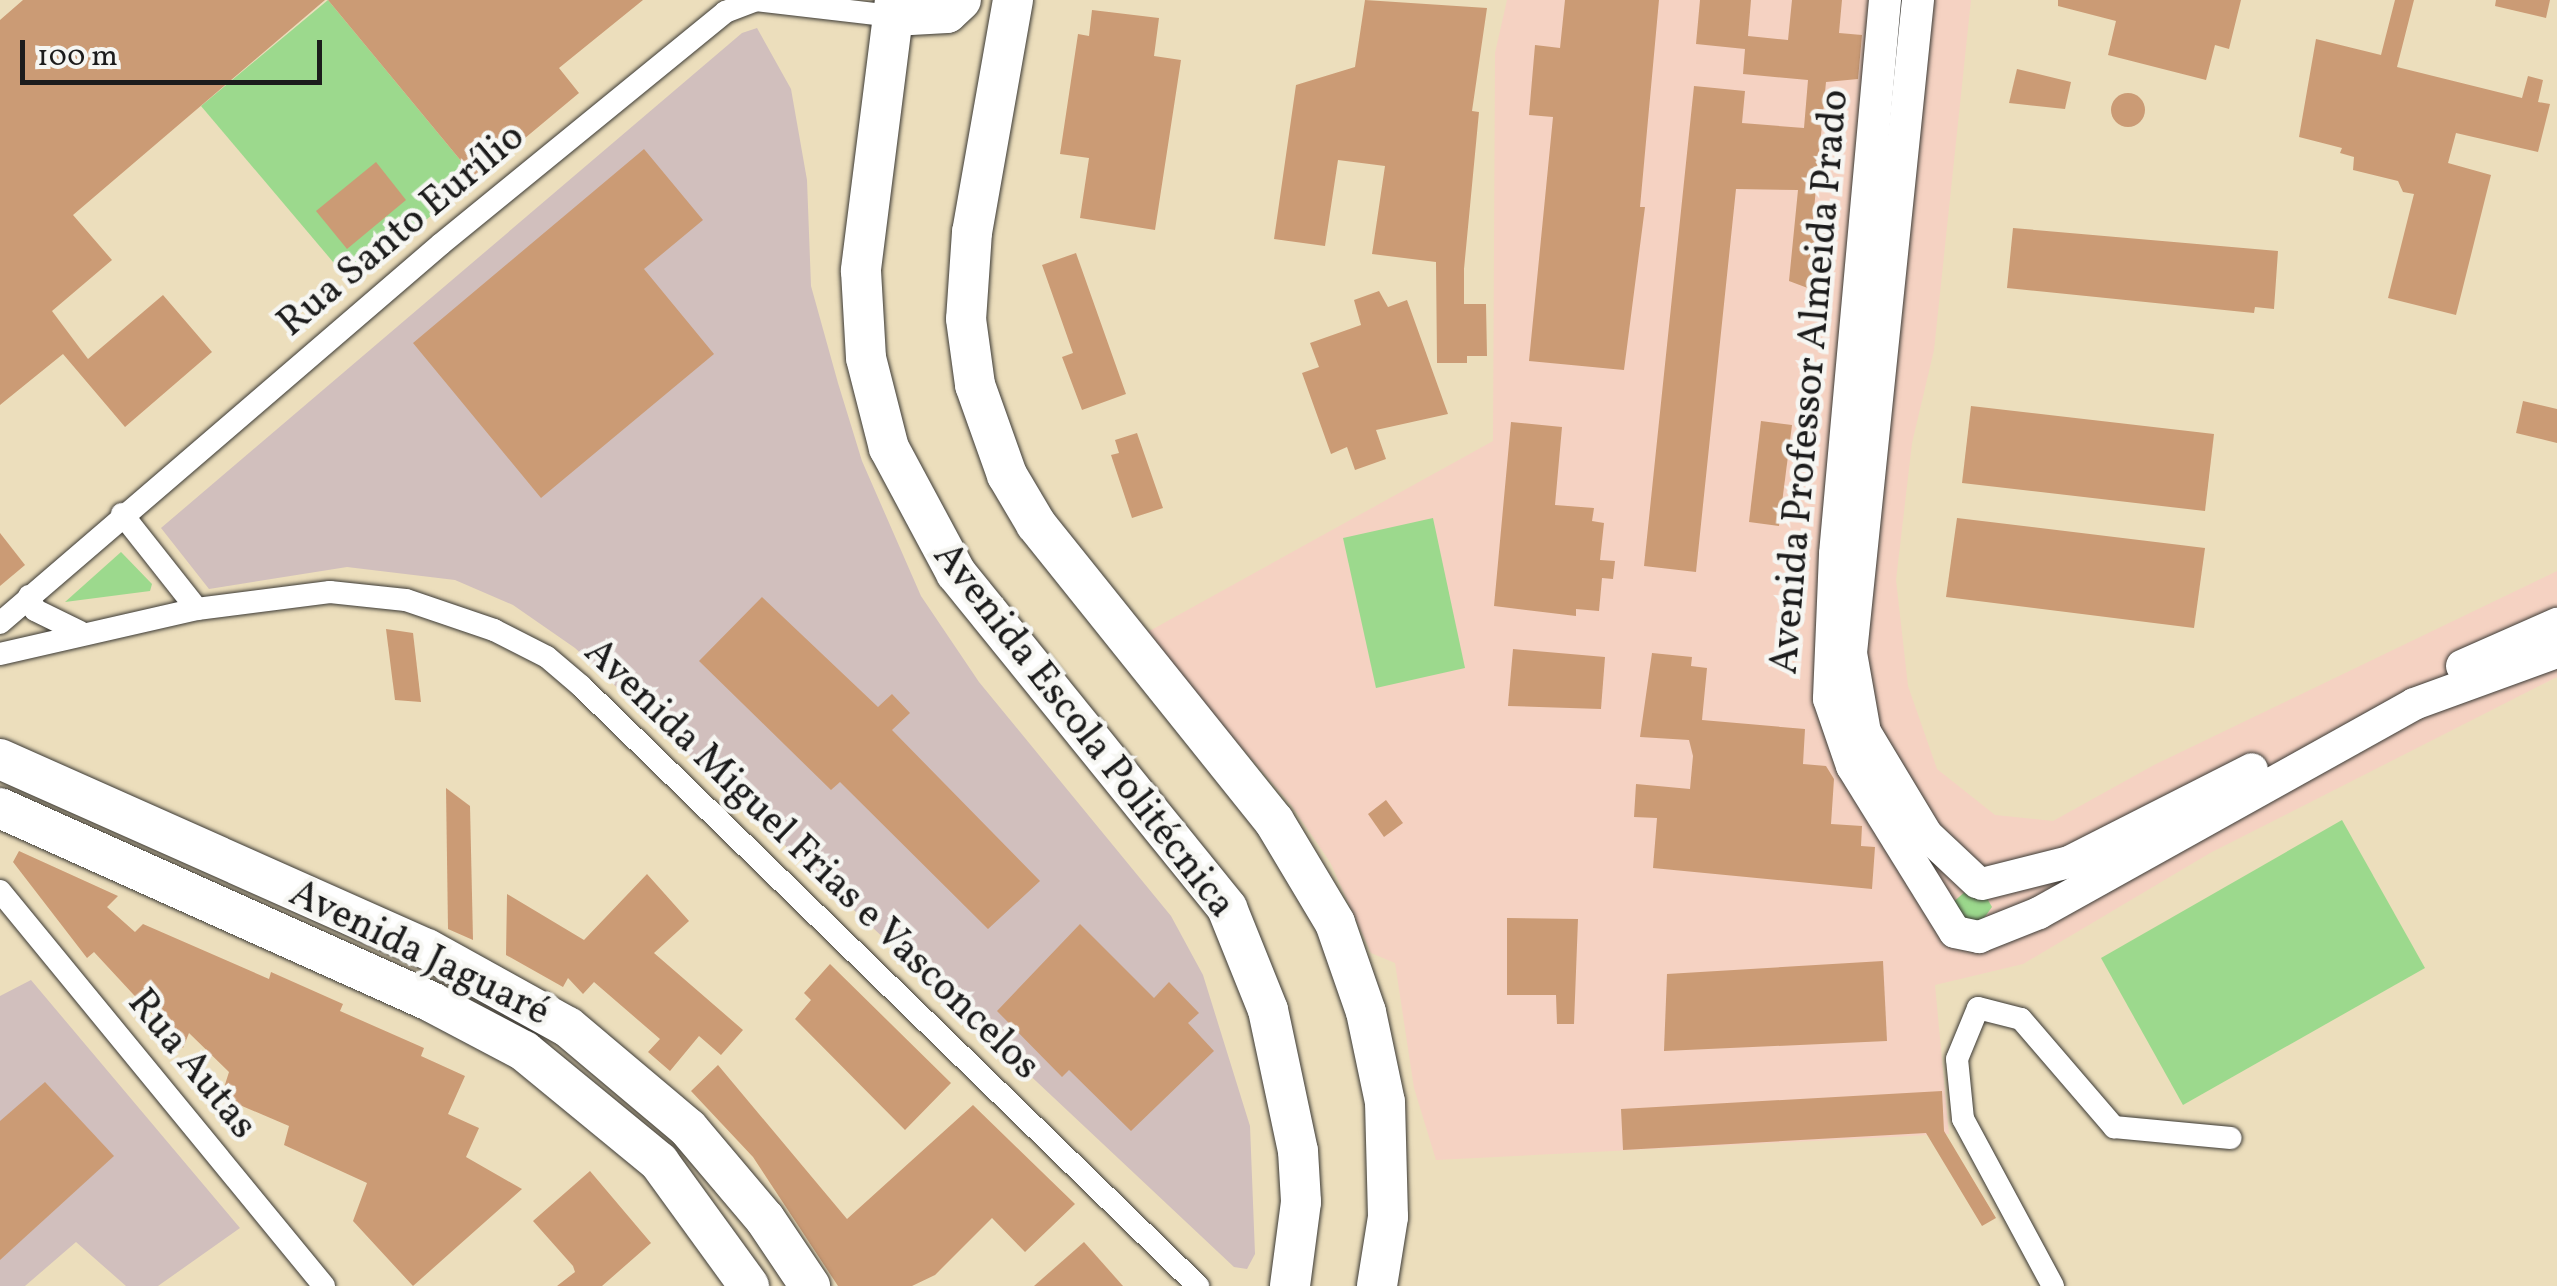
<!DOCTYPE html>
<meta charset="utf-8">
<style>
body{margin:0}
#map{position:relative;width:2557px;height:1286px;overflow:hidden;background:#ecdebc;font-family:Vollkorn,serif}
div>[style]{position:absolute}
[style*='--x']{left:calc(var(--x)*1px);top:calc(var(--y)*1px);width:calc(var(--w)*1px);rotate:calc(var(--a)*1deg)}
.built>*{inset:0;background:#f5d2c2}
.industrial>*{inset:0;background:#d1bfbd}
.green>*{inset:0;background:#9cd98d}
.building>*{inset:0;background:#cb9b75}
.round{border-radius:50%}
.roads{filter:drop-shadow(0 0 2px #3b3934) drop-shadow(0 0 2px #3b3934)}
.street>*{height:22px;margin:-11px;padding:0 11px;transform-origin:11px;border-radius:11px;background:#fff}
.secondary>*{height:32px;margin:-16px;padding:0 16px;transform-origin:16px;border-radius:16px;background:#fff}
.highway>*{height:40px;margin:-20px;padding:0 20px;transform-origin:20px;border-radius:20px;background:#fff}
span{translate:-50% -50%;white-space:nowrap;text-align:center;line-height:1.15;-webkit-text-stroke:9px #f6f6f2;paint-order:stroke}
.street-label{font-size:40px;color:#1c1c1c}
.scale{position:absolute;left:20px;top:40px;width:302px;height:45px;box-sizing:border-box;border:5px solid #1c1c1c;border-top:0;padding-left:12px;font-size:30px;line-height:35px;white-space:nowrap;color:#1c1c1c;-webkit-text-stroke:8px #f6f6f2;paint-order:stroke}
</style>
<div id="map">
<div class="built">
<div style="clip-path:polygon(1507px 0,1971px 0,1934px 350px,1912px 443px,1896px 580px,1908px 686px,1937px 769px,1995px 815px,2053px 821px,2154px 765px,2557px 571px,2557px 677px,2210px 853px,2023px 964px,1935px 985px,1949px 1134px,1436px 1160px,1414px 1088px,1395px 963px,1371px 953px,1330px 862px,1291px 805px,1144px 634px,1493px 441px,1495px 53px)"></div>
</div>
<div class="industrial">
<div style="clip-path:polygon(757px 28px,791px 89px,807px 180px,811px 286px,838px 383px,862px 461px,921px 596px,979px 682px,1171px 916px,1203px 975px,1250px 1126px,1255px 1254px,1247px 1269px,1234px 1267px,575px 648px,513px 605px,455px 580px,347px 567px,209px 589px,161px 528px,742px 33px)"></div>
<div style="clip-path:polygon(31px 980px,240px 1228px,158px 1286px,126px 1286px,76px 1242px,25px 1286px,0 1286px,0 996px)"></div>
</div>
<div class="green">
<div style="clip-path:polygon(328px 0,476px 179px,350px 282px,201px 106px)"></div>
<div style="clip-path:polygon(1433px 518px,1465px 668px,1376px 688px,1343px 538px)"></div>
<div style="clip-path:polygon(121px 552px,152px 584px,150px 591px,65px 602px)"></div>
<div style="clip-path:polygon(2342px 820px,2425px 968px,2183px 1105px,2101px 958px)"></div>
<div style="clip-path:polygon(1968px 889px,1984px 893px,1992px 907px,1974px 932px,1950px 905px)"></div>
</div>
<div class="building">
<div style="clip-path:polygon(23px 0,325px 0,73px 215px,112px 260px,52px 311px,88px 359px,163px 295px,212px 352px,125px 427px,63px 354px,0 405px,0 20px)"></div>
<div style="clip-path:polygon(328px 0,643px 0,559px 68px,579px 93px,476px 179px)"></div>
<div style="clip-path:polygon(1365px 0,1487px 8px,1472px 111px,1479px 112px,1464px 269px,1464px 304px,1486px 304px,1487px 356px,1467px 356px,1467px 363px,1437px 363px,1436px 262px,1372px 254px,1385px 166px,1338px 160px,1325px 246px,1274px 239px,1296px 85px,1355px 67px)"></div>
<div style="clip-path:polygon(1565px 0,1659px 0,1640px 207px,1645px 207px,1624px 370px,1529px 361px,1553px 117px,1529px 115px,1535px 45px,1560px 48px)"></div>
<div style="clip-path:polygon(1700px 0,1751px 0,1748px 36px,1788px 40px,1792px 0,1842px 0,1839px 33px,1862px 35px,1858px 79px,1826px 82px,1813px 220px,1828px 222px,1821px 293px,1789px 281px,1798px 190px,1736px 189px,1696px 572px,1644px 566px,1694px 86px,1745px 91px,1742px 123px,1804px 128px,1808px 80px,1743px 74px,1745px 49px,1696px 44px)"></div>
<div style="clip-path:polygon(2058px 0,2241px 0,2229px 49px,2215px 45px,2206px 80px,2108px 55px,2116px 21px,2058px 6px)"></div>
<div style="clip-path:polygon(2395px 0,2414px 0,2397px 67px,2522px 98px,2528px 76px,2543px 80px,2538px 102px,2550px 104px,2538px 152px,2456px 133px,2448px 163px,2491px 175px,2456px 315px,2388px 298px,2414px 194px,2403px 192px,2398px 181px,2353px 170px,2354px 157px,2340px 153px,2342px 148px,2299px 137px,2316px 39px,2381px 55px)"></div>
<div style="clip-path:polygon(2496px 0,2550px 0,2546px 18px,2495px 6px)"></div>
<div style="clip-path:polygon(1092px 10px,1159px 18px,1154px 56px,1181px 60px,1155px 230px,1080px 218px,1089px 158px,1060px 154px,1078px 34px,1089px 36px)"></div>
<div style="clip-path:polygon(2017px 69px,2071px 82px,2065px 109px,2009px 103px)"></div>
<div class="round" style="left:2111px;top:93px;width:34px;height:34px"></div>
<div style="clip-path:polygon(644px 149px,703px 220px,644px 269px,714px 354px,541px 498px,413px 343px)"></div>
<div style="clip-path:polygon(376px 162px,406px 200px,347px 249px,316px 211px)"></div>
<div style="clip-path:polygon(2013px 228px,2278px 251px,2274px 309px,2255px 307px,2254px 313px,2007px 288px)"></div>
<div style="clip-path:polygon(1076px 253px,1126px 394px,1082px 410px,1062px 357px,1073px 353px,1042px 265px)"></div>
<div style="clip-path:polygon(1379px 291px,1388px 307px,1407px 300px,1448px 414px,1376px 430px,1386px 459px,1355px 470px,1347px 447px,1331px 454px,1302px 373px,1319px 367px,1310px 343px,1361px 325px,1354px 300px)"></div>
<div style="clip-path:polygon(2523px 401px,2557px 409px,2557px 443px,2516px 433px)"></div>
<div style="clip-path:polygon(1971px 406px,2214px 434px,2205px 511px,1962px 483px)"></div>
<div style="clip-path:polygon(1761px 421px,1792px 425px,1779px 526px,1749px 522px)"></div>
<div style="clip-path:polygon(1511px 422px,1562px 427px,1555px 505px,1594px 508px,1592px 521px,1604px 523px,1600px 560px,1615px 561px,1613px 579px,1602px 578px,1599px 611px,1576px 609px,1576px 616px,1494px 606px)"></div>
<div style="clip-path:polygon(1137px 433px,1163px 508px,1132px 518px,1111px 455px,1119px 453px,1115px 440px)"></div>
<div style="clip-path:polygon(1957px 518px,2205px 548px,2194px 628px,1946px 597px)"></div>
<div style="clip-path:polygon(0 533px,25px 565px,0 586px)"></div>
<div style="clip-path:polygon(762px 597px,878px 707px,892px 694px,910px 713px,892px 730px,1040px 881px,988px 929px,840px 782px,831px 790px,699px 661px)"></div>
<div style="clip-path:polygon(386px 629px,413px 633px,421px 702px,395px 700px)"></div>
<div style="clip-path:polygon(1513px 649px,1605px 657px,1601px 709px,1508px 706px)"></div>
<div style="clip-path:polygon(1652px 653px,1692px 657px,1691px 666px,1707px 668px,1702px 720px,1805px 729px,1803px 764px,1826px 766px,1834px 779px,1831px 824px,1862px 826px,1861px 846px,1875px 847px,1872px 889px,1653px 868px,1657px 818px,1634px 817px,1636px 784px,1690px 789px,1693px 756px,1689px 740px,1640px 737px)"></div>
<div style="clip-path:polygon(446px 788px,470px 806px,473px 940px,448px 929px)"></div>
<div style="clip-path:polygon(1386px 800px,1403px 823px,1384px 837px,1368px 814px)"></div>
<div style="clip-path:polygon(19px 851px,118px 896px,107px 907px,135px 932px,143px 924px,269px 979px,271px 972px,343px 1004px,340px 1011px,424px 1048px,421px 1056px,465px 1076px,448px 1114px,479px 1128px,466px 1157px,522px 1189px,413px 1286px,353px 1221px,367px 1183px,284px 1145px,289px 1126px,221px 1097px,229px 1072px,189px 1033px,183px 1048px,94px 952px,87px 958px,13px 862px)"></div>
<div style="clip-path:polygon(647px 874px,689px 921px,654px 953px,743px 1030px,721px 1055px,699px 1036px,670px 1071px,648px 1052px,660px 1039px,594px 982px,583px 994px,568px 978px,563px 987px,506px 955px,507px 894px,584px 940px)"></div>
<div style="clip-path:polygon(1507px 918px,1578px 919px,1574px 1024px,1557px 1024px,1556px 995px,1507px 995px)"></div>
<div style="clip-path:polygon(1080px 924px,1154px 998px,1169px 982px,1199px 1013px,1188px 1023px,1214px 1051px,1131px 1131px,1069px 1070px,1062px 1077px,997px 1011px)"></div>
<div style="clip-path:polygon(1883px 961px,1887px 1041px,1664px 1051px,1667px 974px)"></div>
<div style="clip-path:polygon(830px 964px,951px 1083px,905px 1130px,795px 1019px,811px 1000px,804px 993px)"></div>
<div style="clip-path:polygon(718px 1065px,847px 1219px,973px 1105px,1075px 1204px,1025px 1252px,992px 1218px,935px 1275px,912px 1286px,838px 1286px,753px 1157px,691px 1091px)"></div>
<div style="clip-path:polygon(45px 1082px,114px 1156px,0 1260px,0 1121px)"></div>
<div style="clip-path:polygon(1942px 1091px,1944px 1131px,1996px 1218px,1982px 1226px,1926px 1133px,1623px 1150px,1621px 1109px)"></div>
<div style="clip-path:polygon(590px 1171px,651px 1243px,602px 1286px,557px 1286px,575px 1272px,573px 1266px,533px 1221px)"></div>
<div style="clip-path:polygon(1084px 1242px,1123px 1286px,1034px 1286px)"></div>
</div>
<div class="roads">
<div class="street">
<div style="--x:122;--y:514;--w:121;--a:51.7"></div>
<div style="--x:29;--y:596;--w:15;--a:67"></div>
<div style="--x:35;--y:610;--w:50;--a:26.1"></div>
<div style="--x:0;--y:623;--w:581;--a:-40.68"></div>
<div style="--x:441;--y:244;--w:367;--a:-39.2"></div>
<div style="--x:725;--y:12;--w:33;--a:-21"></div>
<div style="--x:756;--y:0;--w:138;--a:6.7"></div>
<div style="--x:0;--y:654;--w:202;--a:-12.9"></div>
<div style="--x:197;--y:609;--w:134;--a:-7.3"></div>
<div style="--x:330;--y:592;--w:76;--a:6"></div>
<div style="--x:406;--y:600;--w:93;--a:18.8"></div>
<div style="--x:494;--y:630;--w:59;--a:27"></div>
<div style="--x:547;--y:657;--w:45;--a:40.5"></div>
<div style="--x:581;--y:686;--w:861;--a:44.2"></div>
<div style="--x:0;--y:891;--w:511;--a:50.64"></div>
<div style="--x:2053;--y:1286;--w:190;--a:-118.3"></div>
<div style="--x:1963;--y:1119;--w:60;--a:-95.7"></div>
<div style="--x:1957;--y:1059;--w:55;--a:-67.6"></div>
<div style="--x:1978;--y:1008;--w:44;--a:14.3"></div>
<div style="--x:2021;--y:1019;--w:143;--a:49.3"></div>
<div style="--x:2114;--y:1127;--w:117;--a:5.4"></div>
</div>
<div class="secondary">
<div style="--x:1885;--y:0;--w:556;--a:95.16"></div>
<div style="--x:1835;--y:554;--w:145;--a:92.4"></div>
<div style="--x:1829;--y:699;--w:71;--a:71.1"></div>
<div style="--x:1852;--y:766;--w:195;--a:58.2"></div>
<div style="--x:1955;--y:932;--w:25;--a:12"></div>
<div style="--x:1979;--y:937;--w:65;--a:-21.8"></div>
<div style="--x:2039;--y:913;--w:429;--a:-29.1"></div>
<div style="--x:2414;--y:704;--w:152;--a:-20"></div>
<div style="--x:1918;--y:0;--w:656;--a:95.86"></div>
<div style="--x:1851;--y:653;--w:80;--a:80"></div>
<div style="--x:1865;--y:732;--w:120;--a:59"></div>
<div style="--x:1927;--y:835;--w:69;--a:43.2"></div>
<div style="--x:2462;--y:666;--w:104;--a:-23.9"></div>
<div style="--x:1982;--y:884;--w:90;--a:-14.2"></div>
<div style="--x:2069;--y:862;--w:205;--a:-26.9"></div>
</div>
<div class="highway">
<div style="--x:895;--y:0;--w:273;--a:97.2"></div>
<div style="--x:861;--y:271;--w:87;--a:86.7"></div>
<div style="--x:866;--y:358;--w:93;--a:75.7"></div>
<div style="--x:889;--y:448;--w:142;--a:61.8"></div>
<div style="--x:956;--y:573;--w:431;--a:51"></div>
<div style="--x:1227;--y:908;--w:110;--a:68.1"></div>
<div style="--x:1268;--y:1010;--w:144;--a:78"></div>
<div style="--x:1298;--y:1151;--w:51;--a:86.6"></div>
<div style="--x:1301;--y:1202;--w:85;--a:97.5"></div>
<div style="--x:1013;--y:0;--w:236;--a:100"></div>
<div style="--x:972;--y:232;--w:87;--a:93.9"></div>
<div style="--x:966;--y:319;--w:67;--a:82.2"></div>
<div style="--x:975;--y:385;--w:96;--a:70.4"></div>
<div style="--x:1007;--y:475;--w:57;--a:59.4"></div>
<div style="--x:1036;--y:524;--w:381;--a:51.3"></div>
<div style="--x:1274;--y:821;--w:119;--a:59.1"></div>
<div style="--x:1335;--y:923;--w:94;--a:70.8"></div>
<div style="--x:1366;--y:1012;--w:92;--a:78.1"></div>
<div style="--x:1385;--y:1102;--w:115;--a:88.5"></div>
<div style="--x:1388;--y:1217;--w:70;--a:99.1"></div>
<div style="--x:893;--y:16;--w:54;--a:-3.2"></div>
<div style="--x:947;--y:13;--w:19;--a:-43"></div>
<div style="--x:0;--y:759;--w:467;--a:24"></div>
<div style="--x:427;--y:949;--w:161;--a:29"></div>
<div style="--x:568;--y:1027;--w:157;--a:40.1"></div>
<div style="--x:688;--y:1128;--w:119;--a:49.8"></div>
<div style="--x:765;--y:1219;--w:81;--a:56.1"></div>
<div style="--x:0;--y:808;--w:475;--a:24.2"></div>
<div style="--x:433;--y:1003;--w:103;--a:27.8"></div>
<div style="--x:524;--y:1051;--w:175;--a:39.4"></div>
<div style="--x:659;--y:1162;--w:153;--a:54"></div>
</div>
</div>
<div class="street-label">
<span style="left:402px;top:231px;rotate:-40deg">Rua Santo Eurílio</span>
<span style="left:1811px;top:382px;rotate:-85deg">Avenida Professor Almeida Prado</span>
<span style="left:1083px;top:731px;rotate:52deg">Avenida Escola Politécnica</span>
<span style="left:811px;top:860px;rotate:44deg">Avenida Miguel Frias e Vasconcelos</span>
<span style="left:419px;top:954px;rotate:26deg">Avenida Jaguaré</span>
<span style="left:191px;top:1065px;rotate:51deg">Rua Autas</span>
</div>
<div class="scale">100 m</div>
</div>
